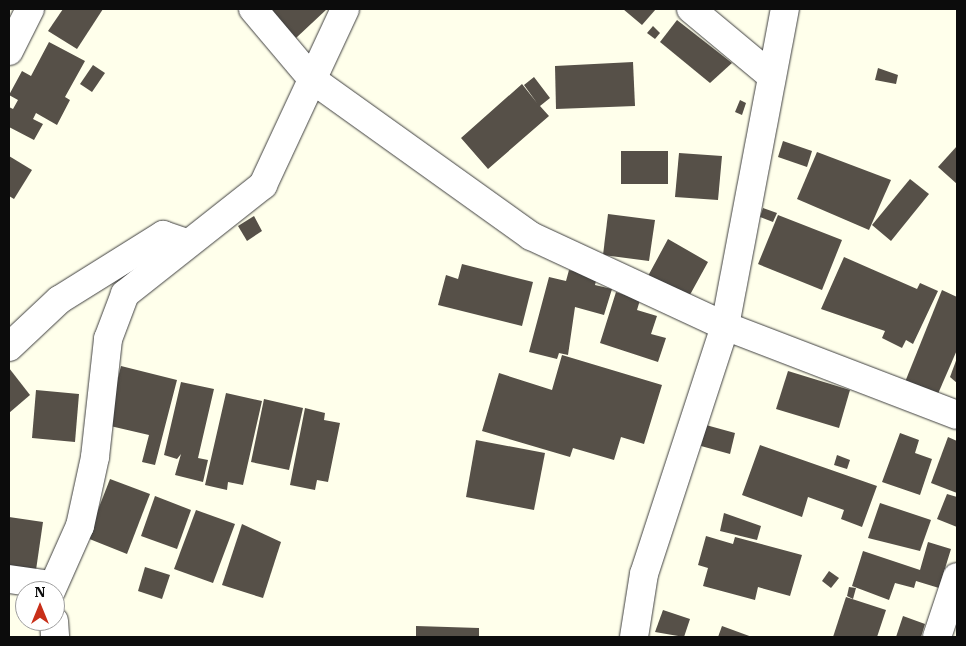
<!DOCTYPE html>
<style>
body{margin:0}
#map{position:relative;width:966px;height:646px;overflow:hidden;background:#ffffeb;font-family:"IBM Plex Serif",serif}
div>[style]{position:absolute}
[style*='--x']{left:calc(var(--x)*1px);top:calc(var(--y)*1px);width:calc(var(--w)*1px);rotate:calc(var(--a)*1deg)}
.building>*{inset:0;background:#565048}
.roads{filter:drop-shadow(0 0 1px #3f3f3f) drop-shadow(0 0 1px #3f3f3f)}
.minor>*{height:28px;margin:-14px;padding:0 14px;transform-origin:14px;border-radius:14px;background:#fff}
span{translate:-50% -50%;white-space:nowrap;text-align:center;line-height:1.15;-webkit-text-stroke:5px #fff;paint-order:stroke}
.frame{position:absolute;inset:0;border:10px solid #0c0c0c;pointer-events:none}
.north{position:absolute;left:15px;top:581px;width:50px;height:50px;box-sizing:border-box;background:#fff;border:1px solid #9e9e9e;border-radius:50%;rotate:0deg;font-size:14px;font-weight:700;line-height:20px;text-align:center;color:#0c0c0c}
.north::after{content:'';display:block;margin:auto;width:18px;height:22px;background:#c82f19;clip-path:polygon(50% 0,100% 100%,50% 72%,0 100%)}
</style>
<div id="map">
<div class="building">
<div style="clip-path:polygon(63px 9px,103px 9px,77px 49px,48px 31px)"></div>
<div style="clip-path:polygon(270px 9px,327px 9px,296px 38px)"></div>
<div style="clip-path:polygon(623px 9px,656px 9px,642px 25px)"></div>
<div style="clip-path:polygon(677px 20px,732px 63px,710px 83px,660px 42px)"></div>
<div style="clip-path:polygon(653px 26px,660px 33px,655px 39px,647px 33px)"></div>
<div style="clip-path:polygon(49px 42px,85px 61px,65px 97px,70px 100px,57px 125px,36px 113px,33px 119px,43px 124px,34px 140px,9px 127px,9px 107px,13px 109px,18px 100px,9px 95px,22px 71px,31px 76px)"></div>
<div style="clip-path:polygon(633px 62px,635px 106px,556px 109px,555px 66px)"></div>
<div style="clip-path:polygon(93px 65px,105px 73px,92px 92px,80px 84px)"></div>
<div style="clip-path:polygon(878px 68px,898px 75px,896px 84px,875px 80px)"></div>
<div style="clip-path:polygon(534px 77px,550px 98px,540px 106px,549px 116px,488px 169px,461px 138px,522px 84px,537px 103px,524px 85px)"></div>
<div style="clip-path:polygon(740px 100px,746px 103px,742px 115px,735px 112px)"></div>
<div style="clip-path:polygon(783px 141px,812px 151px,807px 167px,778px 157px)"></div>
<div style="clip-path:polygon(957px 146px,957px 184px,938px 167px)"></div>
<div style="clip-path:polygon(621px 151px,668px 151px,668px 184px,621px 184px)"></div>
<div style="clip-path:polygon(817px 152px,891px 180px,869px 230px,797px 199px)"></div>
<div style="clip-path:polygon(679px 153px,722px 156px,718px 200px,675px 197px)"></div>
<div style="clip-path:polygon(9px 156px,32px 170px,14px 199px,9px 196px)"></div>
<div style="clip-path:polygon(910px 179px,929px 194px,891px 241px,872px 225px)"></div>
<div style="clip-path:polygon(763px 208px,777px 213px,773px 222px,760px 217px)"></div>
<div style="clip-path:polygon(608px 214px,655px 220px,649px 261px,603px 255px)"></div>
<div style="clip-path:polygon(778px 215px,842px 240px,822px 290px,758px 264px)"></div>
<div style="clip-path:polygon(254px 216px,262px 231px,247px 241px,238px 226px)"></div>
<div style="clip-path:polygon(668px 239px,708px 262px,686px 302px,627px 278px,633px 268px,648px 276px)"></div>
<div style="clip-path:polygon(844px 257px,917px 289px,920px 283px,938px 291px,913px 344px,906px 340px,902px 348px,882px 338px,885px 331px,821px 309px)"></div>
<div style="clip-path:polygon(462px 264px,533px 282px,522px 326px,438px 305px,446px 275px,458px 279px)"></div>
<div style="clip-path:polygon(569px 270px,597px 277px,595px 285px,612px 289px,604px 315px,575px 307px,568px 355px,559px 353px,557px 359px,529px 352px,549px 277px,566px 281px)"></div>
<div style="clip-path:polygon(942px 290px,957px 297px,957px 350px,937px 396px,905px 382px)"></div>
<div style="clip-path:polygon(616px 292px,640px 300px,637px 310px,657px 316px,651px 334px,666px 338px,658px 362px,600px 343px)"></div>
<div style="clip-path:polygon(562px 355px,662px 385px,644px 444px,621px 437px,614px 460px,573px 448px,570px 457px,482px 431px,499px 373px,552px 390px)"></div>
<div style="clip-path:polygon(957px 358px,957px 383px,950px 377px)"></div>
<div style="clip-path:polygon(121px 366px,177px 380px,155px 465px,142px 462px,149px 435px,106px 425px)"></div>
<div style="clip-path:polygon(9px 368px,30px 395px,9px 413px)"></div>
<div style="clip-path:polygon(788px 371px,850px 390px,839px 428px,776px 409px)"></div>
<div style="clip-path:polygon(181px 382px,214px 389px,198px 458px,208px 460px,203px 482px,175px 475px,181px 454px,177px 459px,164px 455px)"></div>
<div style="clip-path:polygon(36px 390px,79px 394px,75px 442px,32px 438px)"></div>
<div style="clip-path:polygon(226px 393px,262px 401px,243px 485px,228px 482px,227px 490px,205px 485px)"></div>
<div style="clip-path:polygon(264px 399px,303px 408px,289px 470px,251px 462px)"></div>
<div style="clip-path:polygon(305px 408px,325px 413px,324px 420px,340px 423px,328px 482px,317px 480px,315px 490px,290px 485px)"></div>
<div style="clip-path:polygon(706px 425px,735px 433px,730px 454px,701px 446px)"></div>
<div style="clip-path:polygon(900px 433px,919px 440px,915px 453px,932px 459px,920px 495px,882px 482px)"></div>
<div style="clip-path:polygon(948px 437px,957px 441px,957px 493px,931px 483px)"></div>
<div style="clip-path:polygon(476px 440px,545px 453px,534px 510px,466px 497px)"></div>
<div style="clip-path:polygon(760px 445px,877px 486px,862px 527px,841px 519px,844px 510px,808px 497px,802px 517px,742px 495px)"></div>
<div style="clip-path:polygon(837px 455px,850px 460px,847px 469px,834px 465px)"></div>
<div style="clip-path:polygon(110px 479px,150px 494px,127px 554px,87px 538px)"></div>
<div style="clip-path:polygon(947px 494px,957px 497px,957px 527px,937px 519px)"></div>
<div style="clip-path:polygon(155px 496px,191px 510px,177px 549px,141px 536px)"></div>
<div style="clip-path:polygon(880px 503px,931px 520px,920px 551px,868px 538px)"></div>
<div style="clip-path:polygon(196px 510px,235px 524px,213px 583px,174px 569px)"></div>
<div style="clip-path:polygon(724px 513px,761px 526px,757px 540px,720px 531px)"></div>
<div style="clip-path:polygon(9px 517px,43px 522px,36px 570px,9px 566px)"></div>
<div style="clip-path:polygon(242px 524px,281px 542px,263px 598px,222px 585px)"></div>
<div style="clip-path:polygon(706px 536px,733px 544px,735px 537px,802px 555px,790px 596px,758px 587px,755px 600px,703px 586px,708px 568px,698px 565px)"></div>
<div style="clip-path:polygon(928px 542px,951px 549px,939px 588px,916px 581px,914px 588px,895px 583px,889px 600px,852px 586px,863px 551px,920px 570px)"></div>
<div style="clip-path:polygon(145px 567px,170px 575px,162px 599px,138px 591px)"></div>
<div style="clip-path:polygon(829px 571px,839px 578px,831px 588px,822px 581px)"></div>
<div style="clip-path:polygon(849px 587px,856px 588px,853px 599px,847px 596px)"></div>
<div style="clip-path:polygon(846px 597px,886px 610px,877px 637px,833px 637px)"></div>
<div style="clip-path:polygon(663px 610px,690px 619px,684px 637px,655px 632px)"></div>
<div style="clip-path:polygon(903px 616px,925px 624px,921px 637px,896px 637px)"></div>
<div style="clip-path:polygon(416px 626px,479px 628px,479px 637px,416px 637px)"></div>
<div style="clip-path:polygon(722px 626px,752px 637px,718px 637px)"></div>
</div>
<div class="roads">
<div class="minor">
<div style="--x:253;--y:9;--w:93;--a:49.8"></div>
<div style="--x:313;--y:80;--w:268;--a:35.6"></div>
<div style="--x:531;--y:236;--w:214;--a:24.9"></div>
<div style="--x:725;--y:326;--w:248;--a:21"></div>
<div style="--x:691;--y:9;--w:102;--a:39.8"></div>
<div style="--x:9;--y:51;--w:47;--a:-63.4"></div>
<div style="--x:9;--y:347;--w:69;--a:-43.2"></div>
<div style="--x:59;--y:300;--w:123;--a:-32"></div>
<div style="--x:163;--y:235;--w:24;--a:19"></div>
<div style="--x:9;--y:579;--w:41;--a:8.3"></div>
<div style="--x:51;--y:591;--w:71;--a:-66"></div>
<div style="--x:80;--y:526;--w:71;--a:-77.7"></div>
<div style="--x:95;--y:457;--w:119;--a:-83.7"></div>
<div style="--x:108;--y:339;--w:48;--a:-69.3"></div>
<div style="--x:125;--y:294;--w:176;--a:-38.3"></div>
<div style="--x:263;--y:185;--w:194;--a:-65"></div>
<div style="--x:54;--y:621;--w:16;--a:86"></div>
<div style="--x:634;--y:637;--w:64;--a:-81"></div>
<div style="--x:644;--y:574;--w:261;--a:-71.9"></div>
<div style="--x:725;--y:326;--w:323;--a:-79.3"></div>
<div style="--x:937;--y:637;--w:63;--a:-71.6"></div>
</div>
</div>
<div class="frame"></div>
<div class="north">N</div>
</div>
